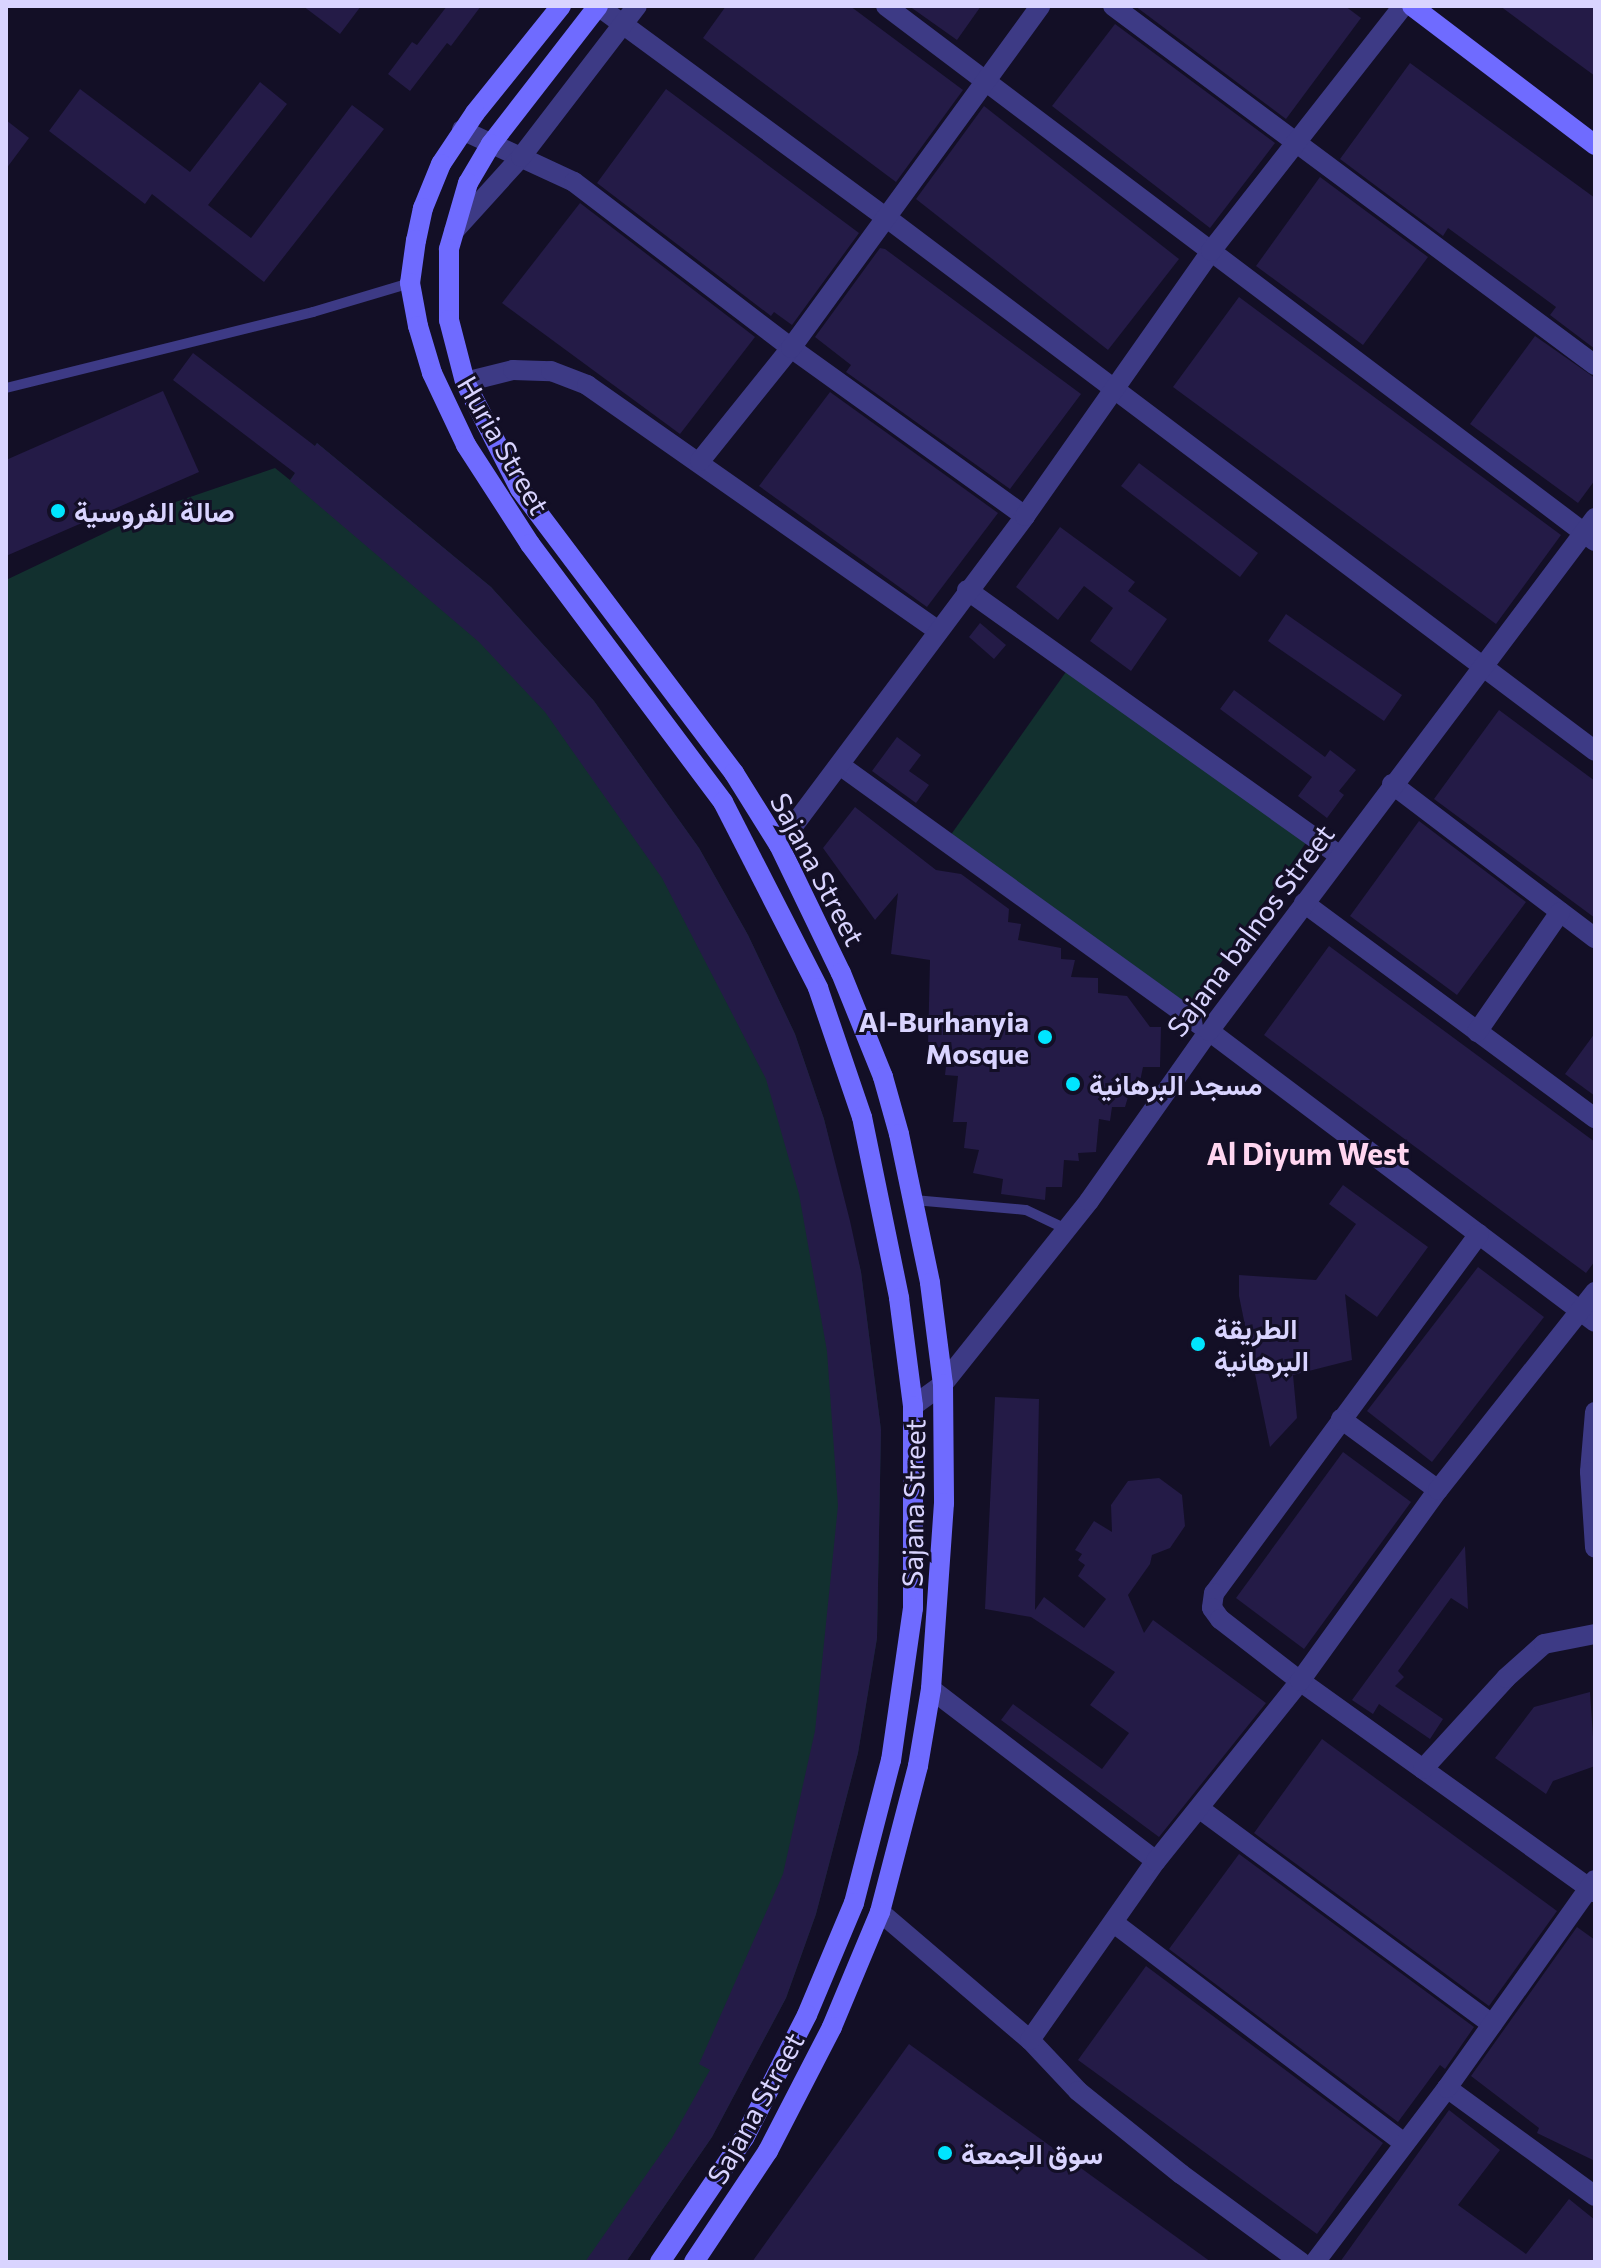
<!DOCTYPE html>
<meta charset="utf-8">
<style>
body{margin:0}
#map{position:relative;width:1601px;height:2268px;overflow:hidden;background:#130f26;font-family:Commissioner,Vazirmatn,sans-serif}
div>[style]{position:absolute}
[style*='--x']{left:calc(var(--x)*1px);top:calc(var(--y)*1px);width:calc(var(--w)*1px);rotate:calc(var(--a)*1deg)}
.green>*{inset:0;background:#12302f}
.building>*{inset:0;background:#241b47}
.service>*{height:10px;margin:-5px;padding:0 5px;transform-origin:5px;border-radius:5px;background:#3d3a85}
.minor>*{height:20px;margin:-10px;padding:0 10px;transform-origin:10px;border-radius:10px;background:#3d3a85}
.tertiary>*{height:20px;margin:-10px;padding:0 10px;transform-origin:10px;border-radius:10px;background:#3d3a85}
.secondary>*{height:20px;margin:-10px;padding:0 10px;transform-origin:10px;border-radius:10px;background:#6f6bff}
.dots>*{width:22px;height:22px;translate:-50% -50%;box-sizing:border-box;border:4px solid #130f26;border-radius:50%}
span{translate:-50% -50%;white-space:nowrap;text-align:center;line-height:1.15;-webkit-text-stroke:6px #130f26;paint-order:stroke}
.street-label{font-size:28px;color:#d9d4ff}
.poi-label{font-size:28px;color:#d9d4ff;font-weight:700}
.left{translate:0 -50%;text-align:left}
.right{translate:-100% -50%;text-align:right}
.neighbourhood-label{font-size:30px;color:#ffd6f0;font-weight:700}
.frame{position:absolute;inset:0;border:8px solid #d9d4ff;pointer-events:none}
</style>
<div id="map">
<div class="green">
<div style="clip-path:polygon(317px 443px,491px 587px,594px 701px,699px 848px,748px 935px,795px 1034px,824px 1119px,861px 1272px,881px 1430px,877px 1638px,858px 1753px,816px 1914px,786px 1998px,712px 2137px,626px 2262px,6px 2262px,6px 580px,155px 509px,275px 468px,290px 480px)"></div>
<div style="clip-path:polygon(1068px 669px,1308px 840px,1190px 1006px,950px 836px)"></div>
</div>
<div class="building">
<div style="clip-path:polygon(303px 6px,361px 6px,340px 34px)"></div>
<div style="clip-path:polygon(447px 6px,481px 6px,451px 46px,447px 43px,410px 91px,388px 74px,412px 42px,417px 45px)"></div>
<div style="clip-path:polygon(726px 6px,850px 6px,963px 90px,896px 182px,703px 38px)"></div>
<div style="clip-path:polygon(909px 6px,981px 6px,957px 40px)"></div>
<div style="clip-path:polygon(1135px 6px,1345px 6px,1361px 18px,1286px 119px)"></div>
<div style="clip-path:polygon(1500px 6px,1595px 6px,1595px 76px,1539px 35px)"></div>
<div style="clip-path:polygon(1115px 24px,1275px 143px,1210px 228px,1052px 106px)"></div>
<div style="clip-path:polygon(1410px 63px,1595px 198px,1595px 349px,1550px 315px,1556px 307px,1448px 228px,1443px 236px,1340px 159px)"></div>
<div style="clip-path:polygon(260px 82px,287px 104px,208px 205px,251px 238px,352px 105px,384px 129px,264px 282px,152px 194px,145px 204px,49px 131px,80px 89px,190px 172px)"></div>
<div style="clip-path:polygon(666px 89px,859px 233px,792px 325px,774px 312px,771px 316px,597px 183px)"></div>
<div style="clip-path:polygon(984px 106px,1179px 259px,1108px 350px,916px 199px)"></div>
<div style="clip-path:polygon(6px 120px,29px 138px,6px 169px)"></div>
<div style="clip-path:polygon(1320px 177px,1428px 257px,1363px 345px,1256px 266px)"></div>
<div style="clip-path:polygon(580px 203px,755px 337px,680px 434px,502px 303px)"></div>
<div style="clip-path:polygon(880px 248px,885px 249px,1081px 394px,1010px 489px,846px 372px,851px 365px,815px 337px)"></div>
<div style="clip-path:polygon(1239px 297px,1561px 535px,1496px 624px,1173px 387px)"></div>
<div style="clip-path:polygon(1535px 336px,1595px 378px,1595px 480px,1578px 503px,1470px 424px)"></div>
<div style="clip-path:polygon(193px 353px,315px 446px,317px 443px,491px 587px,594px 701px,699px 848px,748px 935px,795px 1034px,824px 1119px,850px 1221px,861px 1272px,881px 1430px,877px 1638px,858px 1753px,816px 1914px,786px 1998px,712px 2137px,626px 2262px,585px 2262px,672px 2138px,710px 2070px,699px 2064px,783px 1874px,815px 1731px,838px 1506px,827px 1351px,799px 1194px,766px 1079px,662px 878px,545px 712px,479px 642px,290px 481px,295px 473px,173px 380px)"></div>
<div style="clip-path:polygon(163px 391px,199px 472px,6px 556px,6px 460px)"></div>
<div style="clip-path:polygon(830px 392px,998px 513px,927px 607px,759px 486px)"></div>
<div style="clip-path:polygon(1139px 463px,1258px 553px,1240px 577px,1121px 486px)"></div>
<div style="clip-path:polygon(1060px 527px,1135px 582px,1128px 591px,1167px 619px,1131px 671px,1090px 641px,1113px 608px,1084px 586px,1058px 620px,1016px 587px)"></div>
<div style="clip-path:polygon(1286px 614px,1402px 695px,1384px 721px,1268px 641px)"></div>
<div style="clip-path:polygon(980px 623px,1006px 645px,994px 659px,969px 637px)"></div>
<div style="clip-path:polygon(1234px 690px,1325px 757px,1330px 750px,1356px 770px,1339px 791px,1344px 795px,1327px 818px,1298px 796px,1312px 777px,1220px 709px)"></div>
<div style="clip-path:polygon(1499px 710px,1595px 781px,1595px 918px,1434px 799px)"></div>
<div style="clip-path:polygon(897px 737px,921px 755px,909px 771px,929px 785px,916px 803px,872px 771px)"></div>
<div style="clip-path:polygon(855px 807px,936px 870px,961px 874px,1009px 909px,1008px 922px,1021px 924px,1018px 940px,1061px 948px,1061px 959px,1075px 960px,1071px 977px,1098px 978px,1098px 993px,1127px 996px,1150px 1027px,1161px 1027px,1160px 1067px,1143px 1067px,1139px 1086px,1131px 1087px,1125px 1107px,1112px 1107px,1110px 1121px,1099px 1119px,1096px 1152px,1078px 1153px,1079px 1161px,1064px 1160px,1062px 1187px,1046px 1187px,1045px 1200px,1001px 1194px,1003px 1179px,973px 1173px,979px 1150px,964px 1148px,967px 1122px,953px 1122px,958px 1076px,945px 1075px,948px 1048px,928px 1047px,930px 960px,891px 954px,898px 893px,875px 920px,823px 848px)"></div>
<div style="clip-path:polygon(1419px 821px,1526px 902px,1457px 995px,1350px 916px)"></div>
<div style="clip-path:polygon(1329px 946px,1595px 1142px,1595px 1261px,1586px 1273px,1264px 1035px)"></div>
<div style="clip-path:polygon(1595px 1033px,1595px 1096px,1565px 1074px)"></div>
<div style="clip-path:polygon(1343px 1185px,1428px 1247px,1377px 1317px,1345px 1294px,1352px 1360px,1293px 1375px,1297px 1418px,1270px 1447px,1239px 1296px,1239px 1275px,1316px 1280px,1356px 1224px,1329px 1204px)"></div>
<div style="clip-path:polygon(1478px 1267px,1544px 1317px,1432px 1462px,1367px 1411px)"></div>
<div style="clip-path:polygon(995px 1397px,1039px 1399px,1035px 1610px,1044px 1597px,1084px 1628px,1106px 1599px,1078px 1576px,1085px 1565px,1078px 1560px,1082px 1554px,1075px 1550px,1094px 1521px,1112px 1532px,1111px 1505px,1128px 1481px,1159px 1478px,1182px 1495px,1185px 1526px,1170px 1548px,1152px 1555px,1150px 1564px,1128px 1595px,1144px 1633px,1153px 1620px,1266px 1703px,1159px 1837px,1001px 1720px,1013px 1704px,1102px 1769px,1129px 1733px,1090px 1705px,1115px 1672px,1031px 1617px,985px 1609px)"></div>
<div style="clip-path:polygon(1343px 1452px,1411px 1502px,1304px 1649px,1236px 1598px)"></div>
<div style="clip-path:polygon(1465px 1546px,1468px 1609px,1451px 1598px,1398px 1671px,1404px 1677px,1395px 1686px,1443px 1719px,1430px 1739px,1379px 1704px,1373px 1714px,1352px 1700px)"></div>
<div style="clip-path:polygon(1590px 1692px,1595px 1766px,1553px 1781px,1546px 1794px,1495px 1758px,1534px 1707px)"></div>
<div style="clip-path:polygon(1322px 1739px,1557px 1911px,1489px 2006px,1254px 1833px)"></div>
<div style="clip-path:polygon(1239px 1854px,1474px 2027px,1445px 2069px,1440px 2065px,1398px 2122px,1169px 1949px)"></div>
<div style="clip-path:polygon(1577px 1927px,1595px 1940px,1595px 2161px,1537px 2133px,1539px 2128px,1471px 2076px)"></div>
<div style="clip-path:polygon(1146px 1966px,1383px 2143px,1317px 2234px,1078px 2060px)"></div>
<div style="clip-path:polygon(909px 2044px,1211px 2262px,752px 2262px)"></div>
<div style="clip-path:polygon(1449px 2110px,1500px 2150px,1458px 2205px,1526px 2254px,1569px 2199px,1595px 2220px,1595px 2262px,1340px 2262px)"></div>
</div>
<div class="service">
<div style="--x:6;--y:388;--w:316;--a:-13.9"></div>
<div style="--x:313;--y:312;--w:101;--a:-16.6"></div>
<div style="--x:914;--y:1200;--w:112;--a:5.1"></div>
<div style="--x:1026;--y:1210;--w:44;--a:25.4"></div>
</div>
<div class="minor">
<div style="--x:598;--y:6;--w:358;--a:36.3"></div>
<div style="--x:887;--y:218;--w:886;--a:36.97"></div>
<div style="--x:886;--y:6;--w:888;--a:37.04"></div>
<div style="--x:1113;--y:6;--w:601;--a:36.68"></div>
<div style="--x:462;--y:130;--w:123;--a:24.9"></div>
<div style="--x:574;--y:182;--w:273;--a:37.4"></div>
<div style="--x:791;--y:348;--w:288;--a:35.7"></div>
<div style="--x:465;--y:382;--w:49;--a:-14"></div>
<div style="--x:513;--y:370;--w:38;--a:2"></div>
<div style="--x:551;--y:371;--w:39;--a:21"></div>
<div style="--x:587;--y:385;--w:429;--a:35"></div>
<div style="--x:700;--y:461;--w:145;--a:-51.2"></div>
<div style="--x:791;--y:348;--w:423;--a:-53.9"></div>
<div style="--x:967;--y:590;--w:458;--a:35.5"></div>
<div style="--x:841;--y:766;--w:453;--a:35.8"></div>
<div style="--x:1209;--y:1031;--w:483;--a:37"></div>
<div style="--x:1392;--y:784;--w:255;--a:37.2"></div>
<div style="--x:779;--y:845;--w:411;--a:-53.2"></div>
<div style="--x:1025;--y:516;--w:324;--a:-54.9"></div>
<div style="--x:1211;--y:251;--w:311;--a:-51.9"></div>
<div style="--x:1304;--y:903;--w:362;--a:36.5"></div>
<div style="--x:1477;--y:1032;--w:146;--a:-55.3"></div>
<div style="--x:1479;--y:1234;--w:446;--a:126.4"></div>
<div style="--x:1214;--y:1593;--w:15;--a:98"></div>
<div style="--x:1212;--y:1608;--w:14;--a:54"></div>
<div style="--x:1220;--y:1619;--w:101;--a:37.8"></div>
<div style="--x:1300;--y:1681;--w:363;--a:35.6"></div>
<div style="--x:1595;--y:1412;--w:60;--a:94.8"></div>
<div style="--x:1590;--y:1472;--w:76;--a:86.2"></div>
<div style="--x:1341;--y:1419;--w:120;--a:36.2"></div>
<div style="--x:931;--y:1689;--w:283;--a:37.4"></div>
<div style="--x:1423;--y:1769;--w:123;--a:-47.6"></div>
<div style="--x:1506;--y:1678;--w:51;--a:-41.8"></div>
<div style="--x:1544;--y:1644;--w:52;--a:-11.1"></div>
<div style="--x:1200;--y:1809;--w:363;--a:36.4"></div>
<div style="--x:880;--y:1912;--w:197;--a:40.5"></div>
<div style="--x:1030;--y:2040;--w:70;--a:46.7"></div>
<div style="--x:1078;--y:2091;--w:132;--a:38.9"></div>
<div style="--x:1181;--y:2174;--w:149;--a:36.3"></div>
<div style="--x:1114;--y:1923;--w:364;--a:37.2"></div>
<div style="--x:1030;--y:2040;--w:219;--a:-54.9"></div>
<div style="--x:1156;--y:1861;--w:231;--a:-51.3"></div>
<div style="--x:1300;--y:1681;--w:236;--a:-54.2"></div>
<div style="--x:1438;--y:1490;--w:253;--a:-51.6"></div>
<div style="--x:1447;--y:2088;--w:183;--a:36.1"></div>
<div style="--x:1315;--y:2262;--w:218;--a:-52.8"></div>
<div style="--x:1447;--y:2088;--w:255;--a:-54.6"></div>
</div>
<div class="tertiary">
<div style="--x:454;--y:231;--w:100;--a:-47.8"></div>
<div style="--x:521;--y:157;--w:190;--a:-52.5"></div>
<div style="--x:913;--y:1406;--w:37;--a:-36"></div>
<div style="--x:943;--y:1384;--w:234;--a:-51.4"></div>
<div style="--x:1089;--y:1201;--w:208;--a:-54.8"></div>
<div style="--x:1209;--y:1031;--w:642;--a:-53.04"></div>
</div>
<div class="secondary">
<div style="--x:561;--y:6;--w:137;--a:128.8"></div>
<div style="--x:475;--y:113;--w:61;--a:123.7"></div>
<div style="--x:441;--y:164;--w:48;--a:112.2"></div>
<div style="--x:423;--y:208;--w:33;--a:102"></div>
<div style="--x:416;--y:240;--w:43;--a:97.9"></div>
<div style="--x:410;--y:283;--w:44;--a:79.5"></div>
<div style="--x:418;--y:326;--w:49;--a:73.4"></div>
<div style="--x:432;--y:373;--w:80;--a:64.7"></div>
<div style="--x:466;--y:445;--w:118;--a:57.1"></div>
<div style="--x:530;--y:544;--w:322;--a:53.2"></div>
<div style="--x:723;--y:802;--w:209;--a:62.9"></div>
<div style="--x:818;--y:988;--w:136;--a:71.2"></div>
<div style="--x:862;--y:1117;--w:185;--a:78.4"></div>
<div style="--x:899;--y:1298;--w:109;--a:82.6"></div>
<div style="--x:913;--y:1406;--w:202;--a:90"></div>
<div style="--x:913;--y:1608;--w:154;--a:98.2"></div>
<div style="--x:891;--y:1760;--w:148;--a:104.5"></div>
<div style="--x:854;--y:1903;--w:121;--a:112.8"></div>
<div style="--x:807;--y:2015;--w:138;--a:117.1"></div>
<div style="--x:744;--y:2138;--w:150;--a:124.1"></div>
<div style="--x:598;--y:6;--w:175;--a:127.8"></div>
<div style="--x:491;--y:144;--w:45;--a:120.5"></div>
<div style="--x:468;--y:183;--w:69;--a:106.1"></div>
<div style="--x:449;--y:249;--w:71;--a:90"></div>
<div style="--x:449;--y:320;--w:64;--a:75.5"></div>
<div style="--x:465;--y:382;--w:120;--a:62.8"></div>
<div style="--x:520;--y:489;--w:356;--a:53"></div>
<div style="--x:734;--y:773;--w:85;--a:58"></div>
<div style="--x:779;--y:845;--w:142;--a:64.2"></div>
<div style="--x:841;--y:973;--w:112;--a:68"></div>
<div style="--x:883;--y:1077;--w:59;--a:74.3"></div>
<div style="--x:899;--y:1134;--w:152;--a:78.2"></div>
<div style="--x:930;--y:1283;--w:102;--a:82.7"></div>
<div style="--x:943;--y:1384;--w:119;--a:89.5"></div>
<div style="--x:944;--y:1503;--w:186;--a:94"></div>
<div style="--x:931;--y:1689;--w:78;--a:99.6"></div>
<div style="--x:918;--y:1766;--w:151;--a:104.6"></div>
<div style="--x:880;--y:1912;--w:125;--a:112.7"></div>
<div style="--x:832;--y:2027;--w:140;--a:117.3"></div>
<div style="--x:768;--y:2151;--w:133;--a:123.7"></div>
<div style="--x:1412;--y:6;--w:230;--a:37.2"></div>
</div>
<div class="dots">
<div style="left:58px;top:511px;background:#00e5ff"></div>
<div style="left:1045px;top:1037px;background:#00e5ff"></div>
<div style="left:1073px;top:1084px;background:#00e5ff"></div>
<div style="left:1198px;top:1344px;background:#00e5ff"></div>
<div style="left:945px;top:2153px;background:#00e5ff"></div>
</div>
<div class="street-label">
<span style="left:504px;top:445px;rotate:60deg">Huria Street</span>
<span style="left:818px;top:869px;rotate:62deg">Sajana Street</span>
<span style="left:1250px;top:930px;rotate:-53deg">Sajana balnos Street</span>
<span style="left:913px;top:1503px;rotate:-89deg">Sajana Street</span>
<span style="left:755px;top:2108px;rotate:-61deg">Sajana Street</span>
</div>
<div class="poi-label">
<span class="left" style="left:74px;top:511px">صالة الفروسية</span>
<span class="right" style="left:1029px;top:1037px">Al-Burhanyia<br>Mosque</span>
<span class="left" style="left:1089px;top:1084px">مسجد البرهانية</span>
<span class="left" style="left:1214px;top:1344px">الطريقة<br>البرهانية</span>
<span class="left" style="left:961px;top:2153px">سوق الجمعة</span>
</div>
<div class="neighbourhood-label">
<span style="left:1308px;top:1153px">Al Diyum West</span>
</div>
<div class="frame"></div>
</div>
